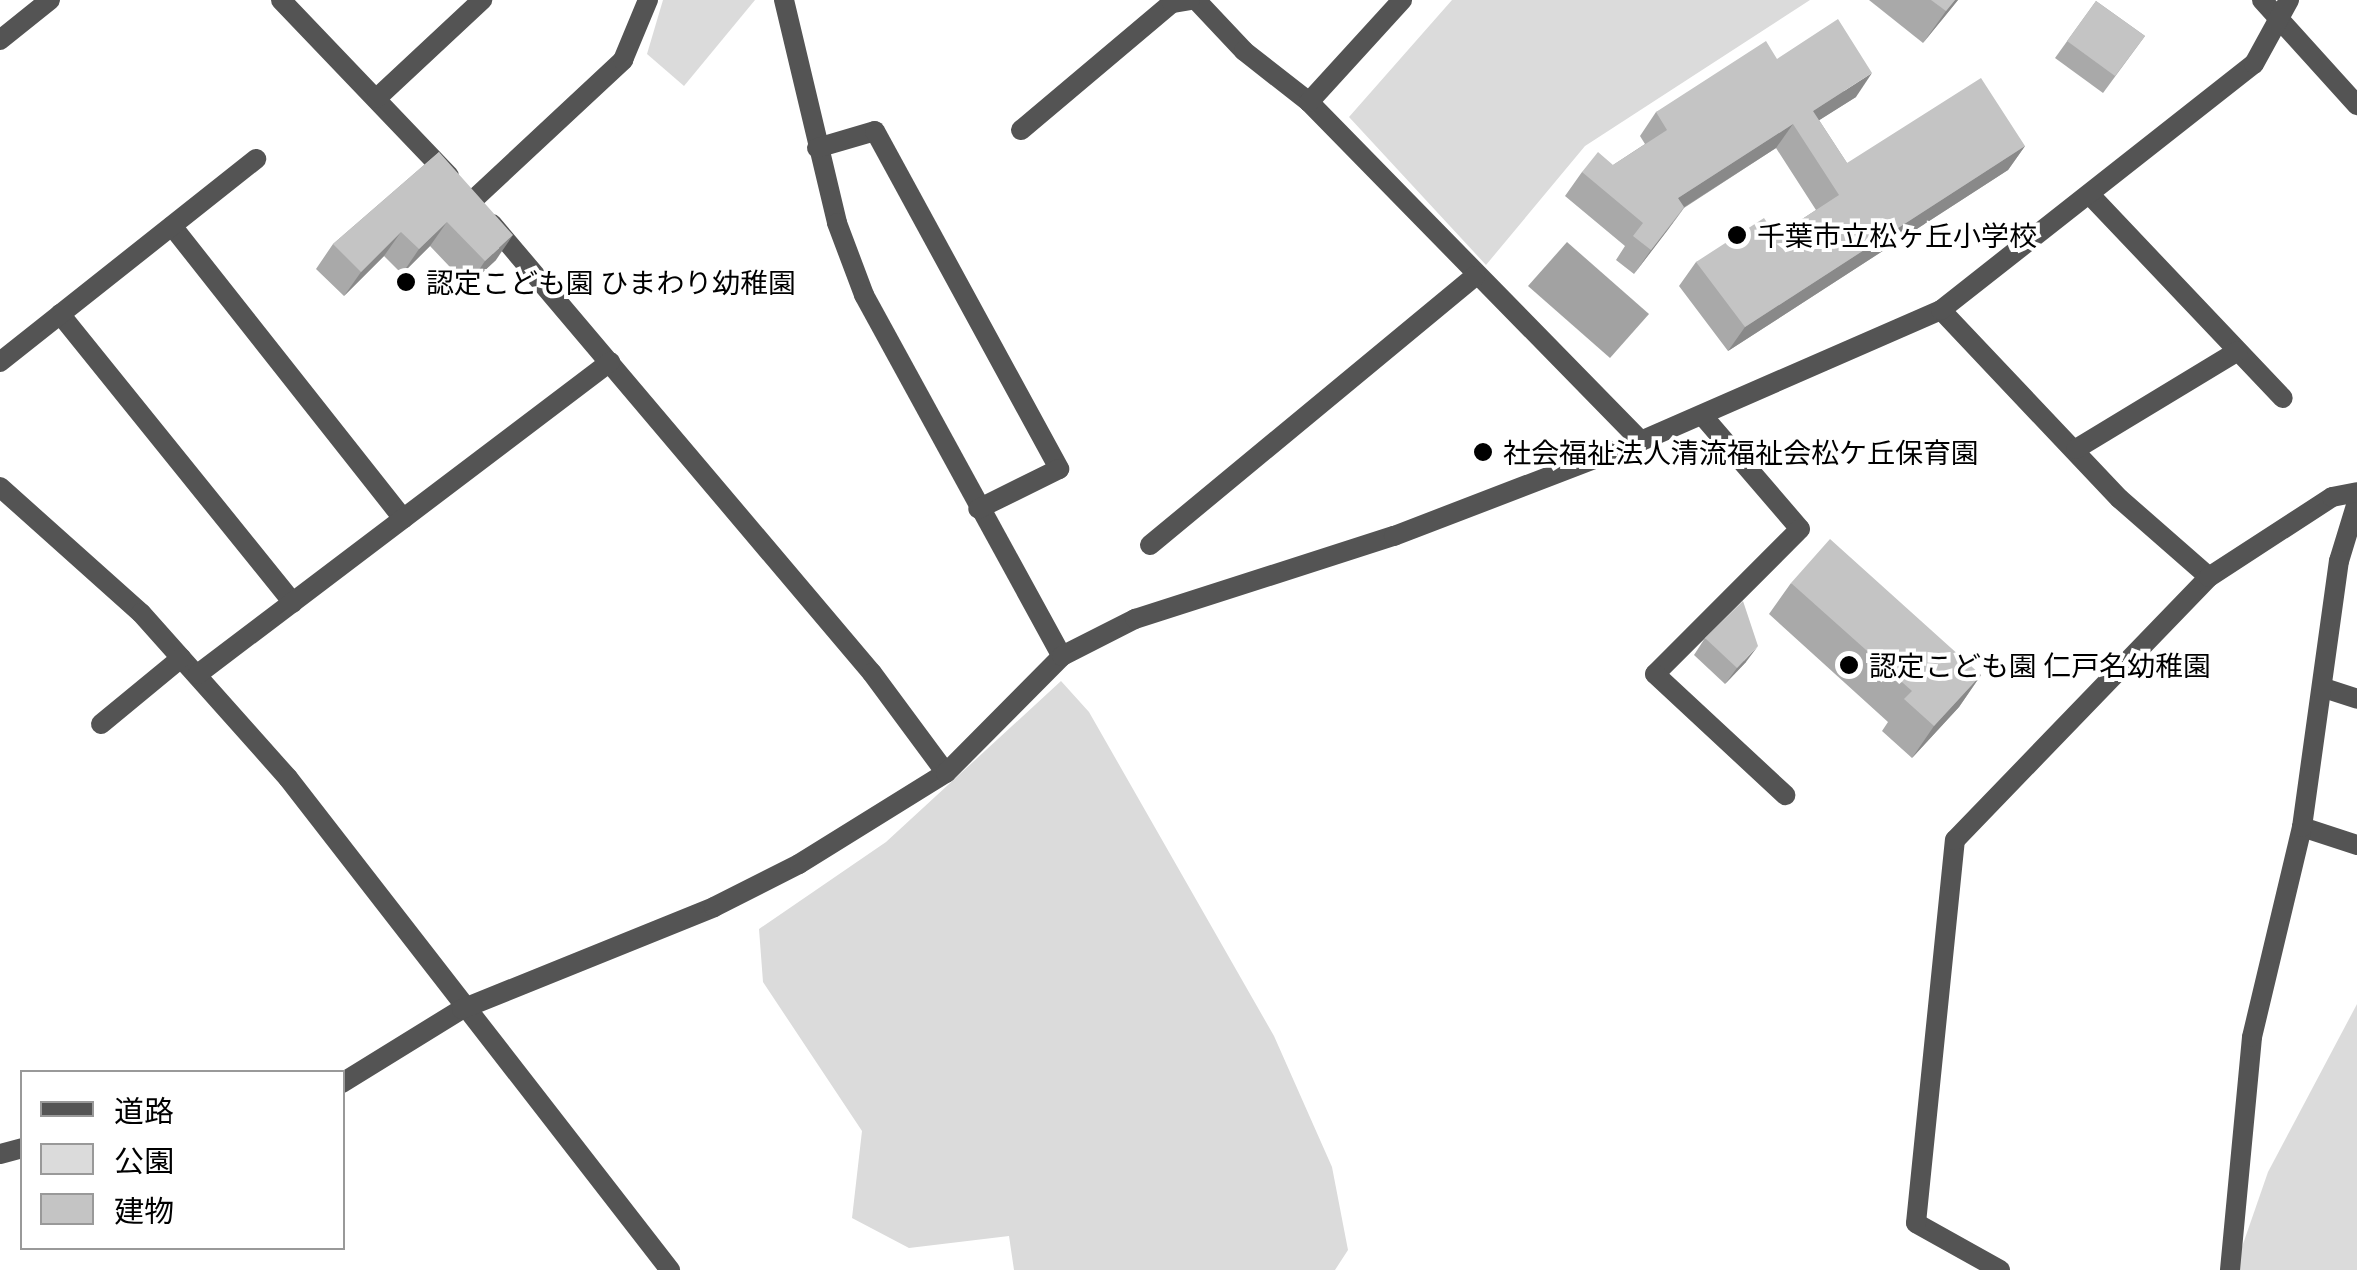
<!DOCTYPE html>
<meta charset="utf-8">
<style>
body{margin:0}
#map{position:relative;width:2357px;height:1270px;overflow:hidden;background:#fff;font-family:"Exo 2","Noto Sans JP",sans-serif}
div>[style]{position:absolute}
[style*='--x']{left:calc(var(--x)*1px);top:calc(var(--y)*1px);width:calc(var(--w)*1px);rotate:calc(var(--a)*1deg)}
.green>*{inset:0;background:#dbdbdb}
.water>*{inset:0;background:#a2a2a2}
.minor>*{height:20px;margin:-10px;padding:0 10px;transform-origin:10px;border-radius:10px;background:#545454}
.tertiary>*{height:20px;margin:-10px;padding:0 10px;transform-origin:10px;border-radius:10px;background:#545454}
.wall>*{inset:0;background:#a9a9a9}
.shaded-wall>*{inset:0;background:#898989}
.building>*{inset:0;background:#c4c4c4}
.dots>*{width:28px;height:28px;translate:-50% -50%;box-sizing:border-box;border:5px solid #fff;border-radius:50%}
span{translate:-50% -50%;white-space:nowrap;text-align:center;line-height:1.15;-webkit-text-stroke:8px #fff;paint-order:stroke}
.poi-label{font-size:28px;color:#000}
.left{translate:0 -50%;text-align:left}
.legend{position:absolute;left:20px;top:1070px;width:325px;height:180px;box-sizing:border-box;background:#fff;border:2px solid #999;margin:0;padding:12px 18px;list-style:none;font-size:30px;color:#000}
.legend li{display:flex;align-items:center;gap:20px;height:50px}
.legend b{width:50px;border:2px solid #999}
</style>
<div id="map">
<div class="green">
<div style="clip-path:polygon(663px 0,755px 0,684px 86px,647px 54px)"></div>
<div style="clip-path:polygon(1452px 0,1810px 0,1585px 146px,1486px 265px,1349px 117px)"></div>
<div style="clip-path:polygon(1061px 681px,1089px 712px,1274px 1036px,1332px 1167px,1348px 1250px,1335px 1270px,1014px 1270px,1009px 1236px,909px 1248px,852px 1218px,862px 1131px,763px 982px,759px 929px,886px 842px)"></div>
<div style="clip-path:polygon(2357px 1004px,2357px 1270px,2234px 1270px,2268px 1172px)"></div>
</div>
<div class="water">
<div style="clip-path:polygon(1567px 242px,1649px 314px,1610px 358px,1528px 286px)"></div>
</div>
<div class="minor">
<div style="--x:281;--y:0;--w:243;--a:46.3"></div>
<div style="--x:784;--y:0;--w:229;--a:76.6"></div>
<div style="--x:837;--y:223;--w:77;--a:69.4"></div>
<div style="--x:864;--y:295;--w:412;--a:61.3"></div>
<div style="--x:1196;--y:0;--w:70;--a:46.7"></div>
<div style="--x:1244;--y:51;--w:83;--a:38.1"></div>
<div style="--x:1309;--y:102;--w:474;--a:45.6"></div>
<div style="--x:2262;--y:0;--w:142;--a:47.9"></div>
<div style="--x:377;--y:98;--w:144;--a:-43"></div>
<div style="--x:1309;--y:102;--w:138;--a:-47.6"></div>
<div style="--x:1021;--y:130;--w:197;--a:-40.1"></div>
<div style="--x:1172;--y:3;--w:18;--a:-9"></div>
<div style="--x:817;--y:148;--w:60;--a:-16.3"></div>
<div style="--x:875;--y:131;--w:385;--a:61.4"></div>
<div style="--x:1059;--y:469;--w:90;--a:153.7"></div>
<div style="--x:2092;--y:197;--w:277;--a:46.5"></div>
<div style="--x:472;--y:201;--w:207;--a:-43"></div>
<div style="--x:623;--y:60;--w:65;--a:-67.4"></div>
<div style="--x:492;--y:224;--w:588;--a:49.76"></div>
<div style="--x:872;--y:673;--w:124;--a:53.5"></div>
<div style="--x:172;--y:226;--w:373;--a:51.7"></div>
<div style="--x:1941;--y:310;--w:260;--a:46.6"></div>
<div style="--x:2120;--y:499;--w:118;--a:41.2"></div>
<div style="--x:60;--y:314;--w:371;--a:51.1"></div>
<div style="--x:0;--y:362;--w:327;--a:-38.4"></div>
<div style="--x:1702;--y:415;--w:150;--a:49.3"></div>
<div style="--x:1800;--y:529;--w:205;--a:135"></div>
<div style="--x:1655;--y:674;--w:178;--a:42.9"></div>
<div style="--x:2076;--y:449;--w:189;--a:-31.2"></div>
<div style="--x:0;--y:487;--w:189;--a:41.8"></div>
<div style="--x:141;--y:613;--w:221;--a:48.3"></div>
<div style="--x:288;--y:778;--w:623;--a:52.17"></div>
<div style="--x:1150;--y:545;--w:422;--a:-39.6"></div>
<div style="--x:2339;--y:561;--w:62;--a:-73"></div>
<div style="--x:198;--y:674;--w:517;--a:-37.14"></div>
<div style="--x:2324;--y:688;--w:35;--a:18"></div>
<div style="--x:101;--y:724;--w:104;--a:-39.5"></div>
<div style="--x:2302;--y:827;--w:58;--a:18.1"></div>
<div style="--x:342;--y:1083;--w:141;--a:-31.7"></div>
<div style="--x:462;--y:1009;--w:272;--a:-22"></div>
<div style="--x:714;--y:907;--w:95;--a:-26.8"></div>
<div style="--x:799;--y:864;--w:173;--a:-31.8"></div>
<div style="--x:946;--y:773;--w:165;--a:-45.2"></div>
<div style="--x:1062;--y:656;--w:82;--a:-26.9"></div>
<div style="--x:1135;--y:619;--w:272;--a:-17.8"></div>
<div style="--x:1394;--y:536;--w:265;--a:-21"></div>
<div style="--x:1641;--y:441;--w:327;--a:-23.6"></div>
<div style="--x:1941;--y:310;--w:398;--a:-38.2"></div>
<div style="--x:2254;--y:64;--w:73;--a:-61.3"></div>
<div style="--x:0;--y:1154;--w:23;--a:-15"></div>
<div style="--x:2000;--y:1270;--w:96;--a:-150.8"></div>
<div style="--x:1916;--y:1223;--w:385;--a:-84.2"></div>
<div style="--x:1955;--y:840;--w:366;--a:-46"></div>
<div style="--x:2209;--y:577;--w:147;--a:-33"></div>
<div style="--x:2332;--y:497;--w:25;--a:-11"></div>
</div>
<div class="tertiary">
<div style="--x:0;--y:40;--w:64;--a:-38.7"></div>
<div style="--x:2230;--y:1270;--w:234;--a:-84.6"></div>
<div style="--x:2252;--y:1037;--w:216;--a:-76.6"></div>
<div style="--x:2302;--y:827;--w:269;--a:-82.1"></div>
</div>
<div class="wall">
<div style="clip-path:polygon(1869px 0,1958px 0,1923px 43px)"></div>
<div style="clip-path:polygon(2096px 1px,2145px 36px,2103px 93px,2055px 58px)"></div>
<div style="clip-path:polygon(1777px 59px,1856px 97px,1819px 120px,1847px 163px,2025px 146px,2008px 170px,1728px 351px,1679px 286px,1696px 262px,1776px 236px,1816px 210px,1776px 148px,1684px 208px,1634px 274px,1616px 260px,1625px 246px,1565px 196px,1582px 172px,1613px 165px,1645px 144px,1640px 136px,1656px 112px)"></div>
<div style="clip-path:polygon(439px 152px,496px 260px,468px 286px,430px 246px,402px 274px,384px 256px,344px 296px,316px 269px,333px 244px)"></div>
<div style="clip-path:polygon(1791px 583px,1981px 675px,1959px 707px,1912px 758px,1882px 731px,1888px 722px,1769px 614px)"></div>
<div style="clip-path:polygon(1705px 638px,1746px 662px,1725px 684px,1694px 655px)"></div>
</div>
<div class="shaded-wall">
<div style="clip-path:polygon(1955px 0,1958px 0,1923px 43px,1946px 11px)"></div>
<div style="clip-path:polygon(1872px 73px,1856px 97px,1799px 133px,1813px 111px)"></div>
<div style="clip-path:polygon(1793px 124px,1776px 148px,1661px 222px,1678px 198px)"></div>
<div style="clip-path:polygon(2025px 146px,2008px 170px,1728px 351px,1745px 327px)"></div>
<div style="clip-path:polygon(1684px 208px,1667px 231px,1634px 274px,1651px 250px)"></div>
<div style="clip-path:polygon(447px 222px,430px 246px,402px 274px,419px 249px)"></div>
<div style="clip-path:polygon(401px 232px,384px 256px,344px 296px,361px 272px)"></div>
<div style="clip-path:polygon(513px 235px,496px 260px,468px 286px,485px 261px)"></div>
<div style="clip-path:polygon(1758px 646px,1746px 662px,1725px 684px,1737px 668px)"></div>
<div style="clip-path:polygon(1981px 675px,1959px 707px,1912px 758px,1934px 726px)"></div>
</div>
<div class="building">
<div style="clip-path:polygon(1931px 0,1955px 0,1946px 11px)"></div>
<div style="clip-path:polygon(2096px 1px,2145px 36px,2115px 76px,2067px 41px)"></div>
<div style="clip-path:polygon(1838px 19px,1872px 73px,1813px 111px,1847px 163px,1981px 78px,2025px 146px,1745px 327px,1696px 262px,1764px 218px,1776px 236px,1839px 195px,1793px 124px,1678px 198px,1684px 207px,1651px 250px,1633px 236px,1643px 223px,1582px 172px,1598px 152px,1613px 165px,1667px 130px,1656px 112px,1766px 41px,1777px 59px)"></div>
<div style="clip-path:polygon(439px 152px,513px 235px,485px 261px,447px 222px,419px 249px,401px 232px,361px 272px,333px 244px)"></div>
<div style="clip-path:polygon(1830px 539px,1981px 675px,1934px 726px,1904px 699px,1912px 691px,1791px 583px)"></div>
<div style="clip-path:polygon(1743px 601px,1758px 646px,1737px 668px,1705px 638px)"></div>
</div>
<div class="dots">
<div style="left:1737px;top:235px;background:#000"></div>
<div style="left:406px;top:282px;background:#000"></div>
<div style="left:1483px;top:452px;background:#000"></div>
<div style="left:1849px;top:665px;background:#000"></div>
</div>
<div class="poi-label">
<span class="left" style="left:1757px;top:235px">千葉市立松ヶ丘小学校</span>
<span class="left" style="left:426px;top:282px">認定こども園 ひまわり幼稚園</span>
<span class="left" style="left:1503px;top:452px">社会福祉法人清流福祉会松ケ丘保育園</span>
<span class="left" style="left:1869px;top:665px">認定こども園 仁戸名幼稚園</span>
</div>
<ul class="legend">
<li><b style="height:12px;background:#545454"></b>道路</li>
<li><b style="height:28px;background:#dbdbdb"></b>公園</li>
<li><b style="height:28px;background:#c4c4c4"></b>建物</li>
</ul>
</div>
